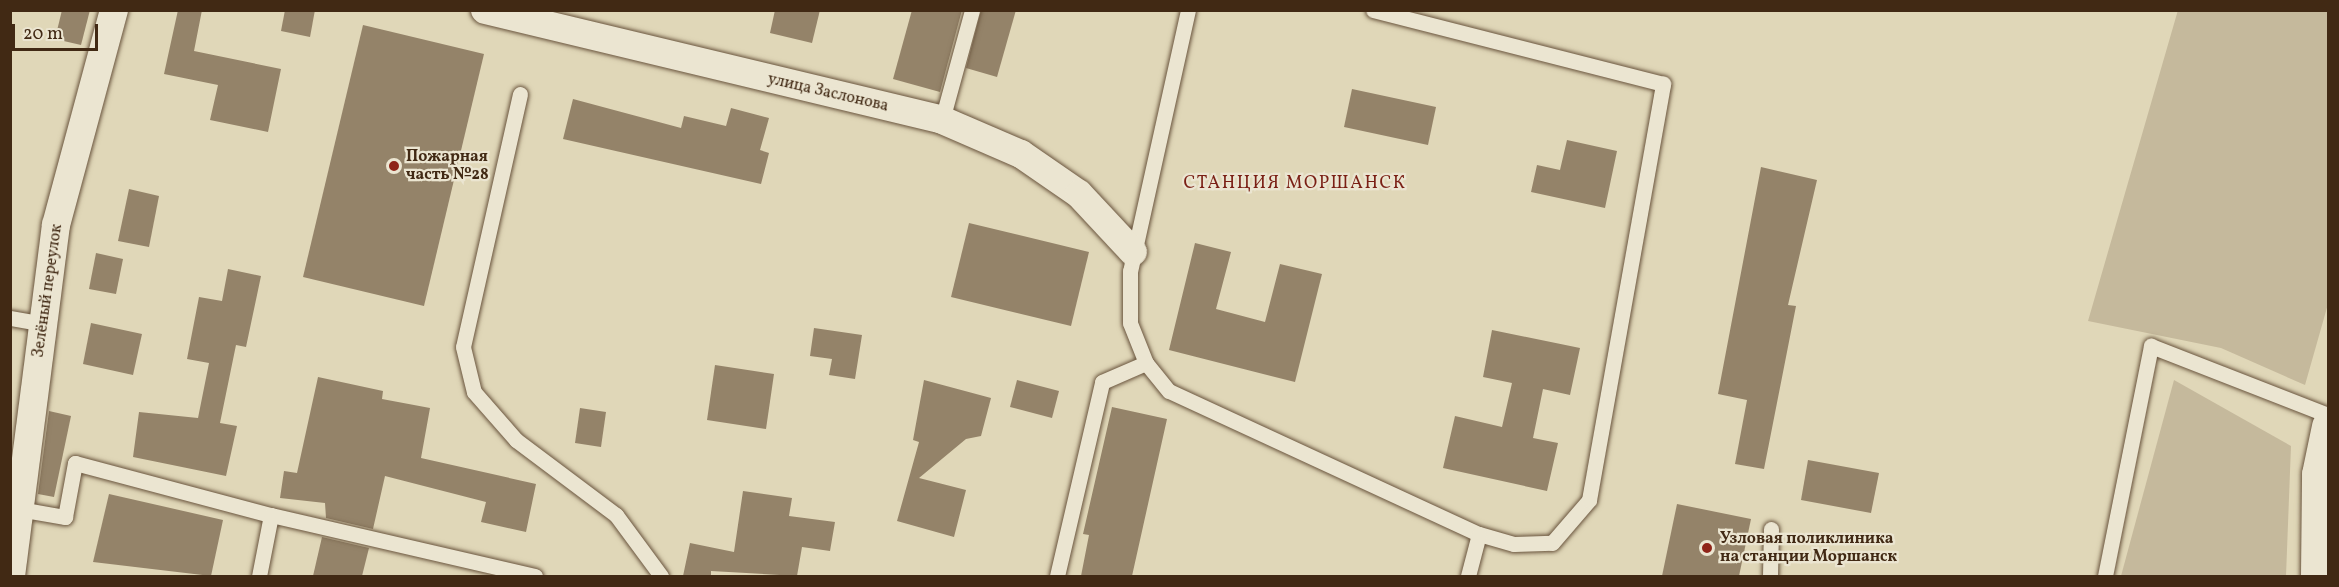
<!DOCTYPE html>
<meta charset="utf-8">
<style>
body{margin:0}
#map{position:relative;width:2339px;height:587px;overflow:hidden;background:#e0d7b8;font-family:Vollkorn,serif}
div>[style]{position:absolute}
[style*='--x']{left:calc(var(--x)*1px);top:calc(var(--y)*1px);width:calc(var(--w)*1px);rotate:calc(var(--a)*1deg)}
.green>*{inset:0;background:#c5b99c}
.building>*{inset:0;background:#948369}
.roads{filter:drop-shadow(0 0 2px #69543d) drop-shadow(0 0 2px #69543d)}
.lane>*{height:15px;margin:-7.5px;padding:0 7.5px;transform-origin:7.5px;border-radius:7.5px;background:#ebe5d1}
.street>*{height:28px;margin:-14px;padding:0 14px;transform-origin:14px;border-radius:14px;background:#ebe5d1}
.secondary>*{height:33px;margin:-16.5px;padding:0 16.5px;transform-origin:16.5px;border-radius:16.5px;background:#ebe5d1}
.dots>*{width:16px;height:16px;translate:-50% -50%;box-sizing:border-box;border:3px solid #ebe5d1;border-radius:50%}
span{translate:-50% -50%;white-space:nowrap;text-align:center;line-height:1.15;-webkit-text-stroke:4.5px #ebe5d1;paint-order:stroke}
.street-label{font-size:16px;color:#412914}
.poi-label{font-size:16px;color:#412914;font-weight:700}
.left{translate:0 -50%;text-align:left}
.neighbourhood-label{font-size:18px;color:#7a1f14;letter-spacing:1.5px}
.frame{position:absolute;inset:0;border:12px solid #412914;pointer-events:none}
.scale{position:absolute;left:12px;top:24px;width:86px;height:27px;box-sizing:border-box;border:3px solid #412914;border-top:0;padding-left:8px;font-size:18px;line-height:21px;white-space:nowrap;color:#412914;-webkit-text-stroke:4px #ebe5d1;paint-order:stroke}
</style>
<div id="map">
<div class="green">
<div style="clip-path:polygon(2178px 10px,2328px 11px,2328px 304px,2305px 385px,2221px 348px,2088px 321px)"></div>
<div style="clip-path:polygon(2174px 380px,2291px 446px,2286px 576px,2121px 576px)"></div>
</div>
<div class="building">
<div style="clip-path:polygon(62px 10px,90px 10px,81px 45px,55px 39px)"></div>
<div style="clip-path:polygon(178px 10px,202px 10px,194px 51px,281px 69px,268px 132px,210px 120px,218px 85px,164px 74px)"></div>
<div style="clip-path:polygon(285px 10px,315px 10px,310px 37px,281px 31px)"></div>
<div style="clip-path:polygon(775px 10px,820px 10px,812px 43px,770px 33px)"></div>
<div style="clip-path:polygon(912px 10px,962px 10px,940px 92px,893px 79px)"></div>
<div style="clip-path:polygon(981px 10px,1016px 10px,997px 77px,966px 68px)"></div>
<div style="clip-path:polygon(363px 25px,484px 54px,424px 306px,303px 277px)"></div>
<div style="clip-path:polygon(1352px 89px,1436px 107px,1428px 145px,1344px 127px)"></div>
<div style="clip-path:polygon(573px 99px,681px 128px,684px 116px,726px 126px,731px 108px,769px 118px,760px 150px,769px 153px,761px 184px,563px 139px)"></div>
<div style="clip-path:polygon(1567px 140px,1617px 151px,1605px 208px,1531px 192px,1537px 165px,1560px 170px)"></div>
<div style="clip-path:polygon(1761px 167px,1817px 180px,1788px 305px,1796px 306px,1764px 469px,1735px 464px,1747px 400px,1718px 394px)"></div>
<div style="clip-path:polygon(129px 189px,159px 196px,149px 247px,118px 241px)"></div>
<div style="clip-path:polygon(969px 223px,1089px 252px,1071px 326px,951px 297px)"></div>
<div style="clip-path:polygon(1195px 243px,1231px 252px,1216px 309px,1265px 322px,1280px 264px,1322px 274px,1295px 382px,1169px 350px)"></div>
<div style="clip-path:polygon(96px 253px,123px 259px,116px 294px,89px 289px)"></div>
<div style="clip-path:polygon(228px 269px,261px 276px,246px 347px,236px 345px,220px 423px,237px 426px,226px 476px,133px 457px,139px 412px,198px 418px,209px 363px,187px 359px,199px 297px,222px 301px)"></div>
<div style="clip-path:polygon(91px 323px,142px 334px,133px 375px,83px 364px)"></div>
<div style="clip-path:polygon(814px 328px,862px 335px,855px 379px,829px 375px,832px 359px,810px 356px)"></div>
<div style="clip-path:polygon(1492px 330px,1580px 348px,1570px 395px,1543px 389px,1533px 438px,1558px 443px,1547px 491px,1443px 468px,1455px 416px,1502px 427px,1512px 383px,1483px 377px)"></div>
<div style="clip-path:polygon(715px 365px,774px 374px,766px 429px,707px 420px)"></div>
<div style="clip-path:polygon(318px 377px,383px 391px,382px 399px,430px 408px,421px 458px,536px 484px,526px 532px,481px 522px,486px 502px,385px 476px,373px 529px,326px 518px,325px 503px,280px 498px,284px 471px,297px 473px)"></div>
<div style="clip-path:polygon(924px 380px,991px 398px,981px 436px,966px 439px,919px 478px,966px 490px,954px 537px,897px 521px,919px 442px,913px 440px)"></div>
<div style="clip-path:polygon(1017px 380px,1059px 391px,1052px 418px,1010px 407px)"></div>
<div style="clip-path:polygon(1112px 407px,1167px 419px,1132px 576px,1081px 576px,1089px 535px,1083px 534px)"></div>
<div style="clip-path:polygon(580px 408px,606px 412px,601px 447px,575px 443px)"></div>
<div style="clip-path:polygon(49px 411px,71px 416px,54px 497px,38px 494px)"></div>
<div style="clip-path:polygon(1808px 460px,1879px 473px,1871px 513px,1801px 500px)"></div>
<div style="clip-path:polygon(743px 491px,792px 498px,789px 516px,835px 522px,830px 551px,802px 547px,797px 576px,711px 571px,711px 576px,683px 576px,690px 543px,734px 552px)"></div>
<div style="clip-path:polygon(109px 494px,223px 520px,211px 576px,93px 562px)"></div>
<div style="clip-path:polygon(1677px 504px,1751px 519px,1739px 576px,1662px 576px)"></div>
<div style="clip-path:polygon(322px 537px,369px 548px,362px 576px,313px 576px)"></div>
</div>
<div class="roads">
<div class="lane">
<div style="--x:1188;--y:10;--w:267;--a:102.5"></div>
<div style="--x:1130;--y:271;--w:52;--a:90"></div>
<div style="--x:1130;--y:323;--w:43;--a:68.2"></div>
<div style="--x:1146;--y:363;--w:36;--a:51"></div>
<div style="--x:1169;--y:391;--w:341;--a:24.8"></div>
<div style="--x:1479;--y:534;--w:36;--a:16"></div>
<div style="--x:1514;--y:544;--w:38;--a:-2"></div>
<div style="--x:1552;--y:543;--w:57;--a:-49.3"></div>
<div style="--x:1589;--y:500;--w:423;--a:-79.9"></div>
<div style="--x:1663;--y:84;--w:299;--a:-165.7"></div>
<div style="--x:520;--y:94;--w:259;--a:102.7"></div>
<div style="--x:463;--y:347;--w:46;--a:76.3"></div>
<div style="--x:474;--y:392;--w:64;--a:48.8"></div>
<div style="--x:516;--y:440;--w:125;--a:36.9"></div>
<div style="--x:616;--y:515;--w:76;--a:53.6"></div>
<div style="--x:942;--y:120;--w:114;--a:-74.7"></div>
<div style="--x:10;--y:318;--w:34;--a:10"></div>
<div style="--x:19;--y:509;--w:47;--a:9.9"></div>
<div style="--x:65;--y:517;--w:55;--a:-79.5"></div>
<div style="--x:75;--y:463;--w:203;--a:14.9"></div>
<div style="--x:271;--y:515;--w:62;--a:101.1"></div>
<div style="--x:271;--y:515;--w:271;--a:13"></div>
<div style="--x:1057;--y:576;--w:199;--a:-76.9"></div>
<div style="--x:1102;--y:382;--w:48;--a:-23.4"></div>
<div style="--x:1468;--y:576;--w:43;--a:-75.3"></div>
<div style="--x:1770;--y:576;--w:47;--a:-88.8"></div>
<div style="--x:2105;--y:576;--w:235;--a:-78.7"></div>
<div style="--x:2151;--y:346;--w:190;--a:21.3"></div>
</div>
<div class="street">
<div style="--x:485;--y:10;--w:470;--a:13.5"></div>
<div style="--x:942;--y:120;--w:86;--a:23.3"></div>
<div style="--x:1021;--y:154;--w:70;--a:34.6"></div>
<div style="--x:1079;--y:194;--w:79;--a:47"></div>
<div style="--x:11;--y:576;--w:354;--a:-82.7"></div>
<div style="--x:56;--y:225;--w:223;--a:-74.9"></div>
</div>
<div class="secondary">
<div style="--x:2317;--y:576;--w:102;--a:-89.4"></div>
<div style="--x:2318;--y:474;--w:49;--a:-78.2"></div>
</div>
</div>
<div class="dots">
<div style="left:394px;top:166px;background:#8f2418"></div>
<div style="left:1707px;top:548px;background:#8f2418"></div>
</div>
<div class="street-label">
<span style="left:828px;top:93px;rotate:13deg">улица Заслонова</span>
<span style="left:48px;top:291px;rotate:-82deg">Зелёный переулок</span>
</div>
<div class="poi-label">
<span class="left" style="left:406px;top:166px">Пожарная<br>часть №28</span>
<span class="left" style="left:1720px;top:548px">Узловая поликлиника<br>на станции Моршанск</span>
</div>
<div class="neighbourhood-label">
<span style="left:1295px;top:184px">СТАНЦИЯ МОРШАНСК</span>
</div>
<div class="frame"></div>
<div class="scale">20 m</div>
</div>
